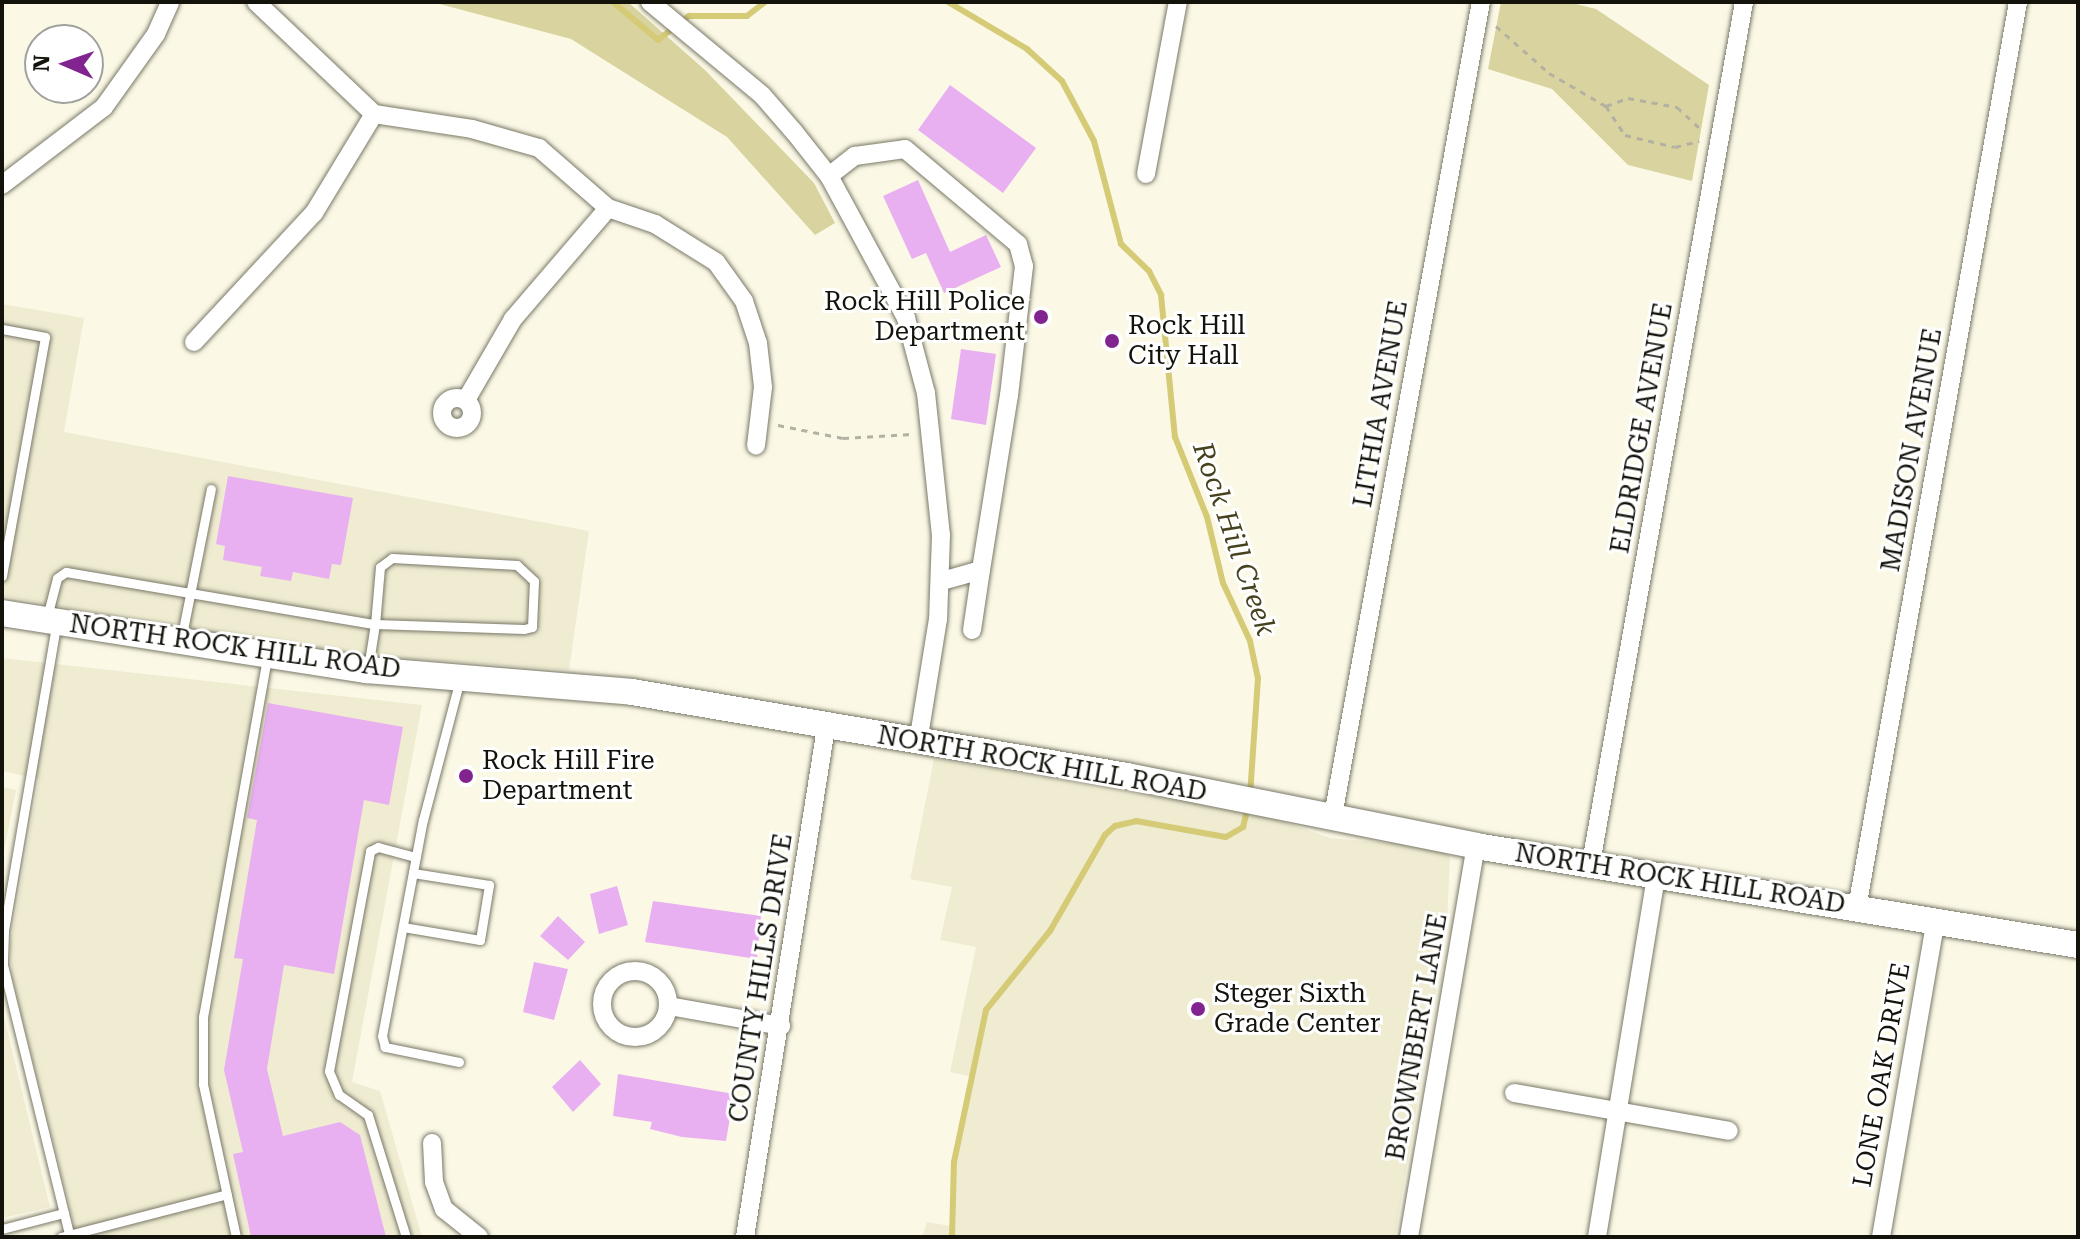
<!DOCTYPE html>
<style>
body{margin:0}
#map{position:relative;width:2080px;height:1239px;overflow:hidden;background:#fbf9e6;font-family:"Roboto Serif",serif}
div>[style]{position:absolute}
[style*='--x']{left:calc(var(--x)*1px);top:calc(var(--y)*1px);width:calc(var(--w)*1px);rotate:calc(var(--a)*1deg)}
.built>*{inset:0;background:#efecd2}
.green>*{inset:0;background:#d9d3a0}
.stream>*{height:6px;margin:-3px;padding:0 3px;transform-origin:3px;border-radius:3px;background:#d5ca76}
.building>*{inset:0;background:#e8b0f0}
.path>*{height:3px;margin-top:-1.5px;transform-origin:0;background:repeating-linear-gradient(90deg,#b2b1a2 0 6px,transparent 0 12px)}
.roads{filter:drop-shadow(0 0 2px #7a7867) drop-shadow(0 0 2px #7a7867)}
.lane>*{height:9px;margin:-4.5px;padding:0 4.5px;transform-origin:4.5px;border-radius:4.5px;background:#fff}
.street>*{height:18px;margin:-9px;padding:0 9px;transform-origin:9px;border-radius:9px;background:#fff}
.street>.ring{margin:-9px;padding:0;box-sizing:content-box;background:none;border:18px solid #fff;border-radius:50%}
.secondary>*{height:26px;margin:-13px;padding:0 13px;transform-origin:13px;border-radius:13px;background:#fff}
.dots>*{width:22px;height:22px;translate:-50% -50%;box-sizing:border-box;border:4px solid #fff;border-radius:50%}
span{translate:-50% -50%;white-space:nowrap;text-align:center;line-height:1.15;-webkit-text-stroke:6px #fff;paint-order:stroke}
.poi-label{font-size:26px;color:#13130c}
.right{translate:-100% -50%;text-align:right}
.left{translate:0 -50%;text-align:left}
.street-label{font-size:26px;color:#13130c}
.water-label{font-size:28px;color:#47421e;font-style:italic}
.frame{position:absolute;inset:0;border:4px solid #13130c;pointer-events:none}
.north{position:absolute;left:24px;top:24px;width:80px;height:80px;box-sizing:border-box;background:#fff;border:2px solid #a1a19e;border-radius:50%;rotate:272deg;font-size:22px;font-weight:700;line-height:32px;text-align:center;color:#13130c}
.north::after{content:'';display:block;margin:auto;width:28px;height:36px;background:#812490;clip-path:polygon(50% 0,100% 100%,50% 72%,0 100%)}
</style>
<div id="map">
<div class="built">
<div style="clip-path:polygon(2px 304px,84px 318px,64px 432px,589px 531px,569px 670px,314px 652px,2px 596px)"></div>
<div style="clip-path:polygon(2px 658px,422px 705px,352px 1082px,380px 1091px,422px 1237px,77px 1237px,13px 981px,10px 946px,39px 779px,2px 771px)"></div>
<div style="clip-path:polygon(934px 759px,1257px 813px,1330px 838px,1434px 847px,1450px 856px,1447px 925px,1395px 1237px,922px 1237px,927px 1222px,951px 1226px,959px 1140px,973px 1077px,950px 1072px,976px 947px,940px 940px,952px 887px,910px 879px)"></div>
<div style="clip-path:polygon(2px 787px,16px 790px,2px 861px)"></div>
<div style="clip-path:polygon(2px 1009px,50px 1207px,2px 1218px)"></div>
</div>
<div class="green">
<div style="clip-path:polygon(432px 2px,628px 2px,705px 70px,814px 183px,835px 223px,815px 235px,727px 137px,571px 39px)"></div>
<div style="clip-path:polygon(1501px 2px,1568px 2px,1596px 9px,1709px 85px,1692px 181px,1628px 165px,1552px 89px,1488px 69px)"></div>
</div>
<div class="stream">
<div style="--x:613;--y:2;--w:59;--a:40.2"></div>
<div style="--x:658;--y:40;--w:39;--a:-38"></div>
<div style="--x:689;--y:16;--w:58;--a:0"></div>
<div style="--x:747;--y:16;--w:23;--a:-38"></div>
<div style="--x:948;--y:2;--w:92;--a:30.7"></div>
<div style="--x:1027;--y:49;--w:47;--a:42.4"></div>
<div style="--x:1062;--y:81;--w:68;--a:61.9"></div>
<div style="--x:1094;--y:141;--w:106;--a:75.3"></div>
<div style="--x:1121;--y:244;--w:39;--a:44"></div>
<div style="--x:1149;--y:271;--w:27;--a:63"></div>
<div style="--x:1161;--y:295;--w:143;--a:84.4"></div>
<div style="--x:1175;--y:437;--w:86;--a:68.2"></div>
<div style="--x:1207;--y:517;--w:68;--a:76.4"></div>
<div style="--x:1223;--y:583;--w:64;--a:65"></div>
<div style="--x:1250;--y:641;--w:38;--a:78"></div>
<div style="--x:1258;--y:678;--w:118;--a:93.9"></div>
<div style="--x:952;--y:1237;--w:75;--a:-88.5"></div>
<div style="--x:954;--y:1162;--w:155;--a:-78.1"></div>
<div style="--x:986;--y:1010;--w:102;--a:-51"></div>
<div style="--x:1050;--y:931;--w:111;--a:-60.2"></div>
<div style="--x:1105;--y:835;--w:13;--a:-42"></div>
<div style="--x:1115;--y:826;--w:22;--a:-13"></div>
<div style="--x:1136;--y:821;--w:91;--a:10.1"></div>
<div style="--x:1226;--y:837;--w:20;--a:-30"></div>
<div style="--x:1243;--y:827;--w:21;--a:-76"></div>
</div>
<div class="building">
<div style="clip-path:polygon(950px 85px,1036px 148px,1003px 193px,918px 130px)"></div>
<div style="clip-path:polygon(918px 180px,950px 252px,986px 235px,1001px 267px,944px 293px,926px 253px,912px 259px,883px 196px)"></div>
<div style="clip-path:polygon(961px 349px,996px 354px,986px 425px,951px 419px)"></div>
<div style="clip-path:polygon(228px 476px,353px 498px,341px 565px,332px 564px,329px 579px,293px 572px,291px 581px,260px 576px,262px 567px,223px 560px,225px 546px,216px 544px)"></div>
<div style="clip-path:polygon(268px 703px,403px 727px,389px 805px,364px 800px,334px 974px,284px 965px,267px 1069px,283px 1136px,340px 1122px,360px 1135px,386px 1237px,251px 1237px,248px 1223px,233px 1154px,243px 1152px,224px 1070px,243px 959px,234px 958px,257px 820px,247px 818px)"></div>
<div style="clip-path:polygon(617px 886px,628px 925px,599px 934px,590px 894px)"></div>
<div style="clip-path:polygon(653px 901px,761px 916px,757px 959px,645px 942px)"></div>
<div style="clip-path:polygon(558px 916px,585px 942px,568px 960px,540px 936px)"></div>
<div style="clip-path:polygon(534px 962px,568px 969px,554px 1020px,523px 1012px)"></div>
<div style="clip-path:polygon(580px 1060px,601px 1084px,573px 1112px,552px 1087px)"></div>
<div style="clip-path:polygon(618px 1074px,734px 1094px,726px 1141px,682px 1137px,650px 1129px,652px 1122px,613px 1116px)"></div>
</div>
<div class="path">
<div style="--x:1496;--y:26;--w:71;--a:41.6"></div>
<div style="--x:1549;--y:73;--w:66;--a:30.1"></div>
<div style="--x:1606;--y:106;--w:23;--a:-20"></div>
<div style="--x:1628;--y:98;--w:50;--a:10.4"></div>
<div style="--x:1677;--y:107;--w:34;--a:43"></div>
<div style="--x:1606;--y:106;--w:35;--a:57"></div>
<div style="--x:1625;--y:135;--w:51;--a:13.5"></div>
<div style="--x:1675;--y:147;--w:25;--a:-14"></div>
<div style="--x:778;--y:425;--w:66;--a:11.3"></div>
<div style="--x:843;--y:438;--w:69;--a:-3.3"></div>
</div>
<div class="roads">
<div class="lane">
<div style="--x:2;--y:329;--w:44;--a:10.5"></div>
<div style="--x:45;--y:337;--w:243;--a:100.2"></div>
<div style="--x:47;--y:617;--w:40;--a:-75.6"></div>
<div style="--x:57;--y:578;--w:11;--a:-34"></div>
<div style="--x:66;--y:572;--w:313;--a:9.6"></div>
<div style="--x:375;--y:624;--w:149;--a:1.9"></div>
<div style="--x:524;--y:629;--w:8;--a:-14"></div>
<div style="--x:532;--y:627;--w:46;--a:-87.5"></div>
<div style="--x:534;--y:581;--w:23;--a:-137"></div>
<div style="--x:517;--y:565;--w:125;--a:-176.8"></div>
<div style="--x:392;--y:558;--w:15;--a:143"></div>
<div style="--x:380;--y:567;--w:57;--a:95"></div>
<div style="--x:375;--y:624;--w:45;--a:99"></div>
<div style="--x:56;--y:626;--w:309;--a:99.7"></div>
<div style="--x:4;--y:931;--w:34;--a:92"></div>
<div style="--x:3;--y:965;--w:280;--a:76.2"></div>
<div style="--x:181;--y:640;--w:154;--a:-78.8"></div>
<div style="--x:403;--y:927;--w:78;--a:9.6"></div>
<div style="--x:480;--y:940;--w:56;--a:-80.7"></div>
<div style="--x:489;--y:885;--w:77;--a:-171"></div>
<div style="--x:459;--y:1062;--w:76;--a:-168.5"></div>
<div style="--x:385;--y:1047;--w:11;--a:-105"></div>
<div style="--x:382;--y:1036;--w:220;--a:-79.3"></div>
<div style="--x:423;--y:820;--w:146;--a:-75.3"></div>
<div style="--x:2;--y:1229;--w:64;--a:-14.5"></div>
<div style="--x:61;--y:1237;--w:171;--a:-14.5"></div>
<div style="--x:236;--y:1237;--w:157;--a:-102.2"></div>
<div style="--x:203;--y:1084;--w:67;--a:-90"></div>
<div style="--x:203;--y:1017;--w:367;--a:-79.9"></div>
<div style="--x:406;--y:1237;--w:128;--a:-107.3"></div>
<div style="--x:368;--y:1115;--w:35;--a:-145"></div>
<div style="--x:339;--y:1095;--w:26;--a:-113"></div>
<div style="--x:329;--y:1071;--w:224;--a:-79.4"></div>
<div style="--x:370;--y:851;--w:9;--a:-27"></div>
<div style="--x:378;--y:847;--w:39;--a:15"></div>
</div>
<div class="street">
<div style="--x:256;--y:2;--w:163;--a:43.5"></div>
<div style="--x:374;--y:114;--w:99;--a:8.7"></div>
<div style="--x:472;--y:129;--w:70;--a:15.8"></div>
<div style="--x:539;--y:148;--w:91;--a:41"></div>
<div style="--x:608;--y:208;--w:50;--a:18.8"></div>
<div style="--x:655;--y:224;--w:72;--a:31.9"></div>
<div style="--x:716;--y:262;--w:48;--a:54.3"></div>
<div style="--x:744;--y:301;--w:44;--a:71.6"></div>
<div style="--x:758;--y:343;--w:44;--a:83.5"></div>
<div style="--x:763;--y:387;--w:59;--a:96.8"></div>
<div style="--x:650;--y:2;--w:146;--a:39.7"></div>
<div style="--x:762;--y:95;--w:50;--a:49"></div>
<div style="--x:795;--y:133;--w:55;--a:51.7"></div>
<div style="--x:829;--y:176;--w:162;--a:61.5"></div>
<div style="--x:906;--y:318;--w:78;--a:75.1"></div>
<div style="--x:926;--y:393;--w:143;--a:84"></div>
<div style="--x:941;--y:535;--w:84;--a:92"></div>
<div style="--x:938;--y:619;--w:126;--a:99.2"></div>
<div style="--x:1146;--y:174;--w:175;--a:-79.5"></div>
<div style="--x:829;--y:176;--w:33;--a:-38"></div>
<div style="--x:855;--y:156;--w:50;--a:-8"></div>
<div style="--x:905;--y:149;--w:148;--a:40.1"></div>
<div style="--x:1018;--y:244;--w:23;--a:75"></div>
<div style="--x:1024;--y:266;--w:130;--a:96.6"></div>
<div style="--x:1009;--y:395;--w:177;--a:99.1"></div>
<div style="--x:981;--y:570;--w:41;--a:164.2"></div>
<div style="--x:2;--y:185;--w:128;--a:-37.4"></div>
<div style="--x:104;--y:107;--w:90;--a:-54.5"></div>
<div style="--x:156;--y:34;--w:35;--a:-66"></div>
<div style="--x:194;--y:342;--w:176;--a:-47.1"></div>
<div style="--x:314;--y:213;--w:116;--a:-58.8"></div>
<div class="ring" style="left:442px;top:398px;width:12px;height:12px"></div>
<div style="--x:466;--y:400;--w:94;--a:-59.9"></div>
<div style="--x:513;--y:319;--w:146;--a:-49.4"></div>
<div style="--x:972;--y:630;--w:61;--a:-81.5"></div>
<div style="--x:1333;--y:816;--w:827;--a:-79.7"></div>
<div style="--x:1591;--y:863;--w:874;--a:-79.92"></div>
<div style="--x:1857;--y:908;--w:920;--a:-79.92"></div>
<div class="ring" style="left:602px;top:971px;width:48px;height:48px"></div>
<div style="--x:669;--y:1006;--w:114;--a:10.1"></div>
<div style="--x:1514;--y:1093;--w:218;--a:10"></div>
<div style="--x:432;--y:1143;--w:39;--a:87"></div>
<div style="--x:434;--y:1182;--w:29;--a:70"></div>
<div style="--x:444;--y:1209;--w:45;--a:38.7"></div>
<div style="--x:745;--y:1237;--w:515;--a:-80.96"></div>
<div style="--x:1409;--y:1237;--w:397;--a:-80.3"></div>
<div style="--x:1597;--y:1237;--w:367;--a:-80.7"></div>
<div style="--x:1881;--y:1237;--w:319;--a:-80.2"></div>
</div>
<div class="secondary">
<div style="--x:2;--y:613;--w:369;--a:8.9"></div>
<div style="--x:367;--y:670;--w:266;--a:4.7"></div>
<div style="--x:632;--y:692;--w:502;--a:9.63"></div>
<div style="--x:1127;--y:776;--w:356;--a:11.3"></div>
<div style="--x:1476;--y:846;--w:610;--a:9.34"></div>
</div>
</div>
<div class="dots">
<div style="left:1041px;top:317px;background:#812490"></div>
<div style="left:1112px;top:341px;background:#812490"></div>
<div style="left:466px;top:776px;background:#812490"></div>
<div style="left:1198px;top:1009px;background:#812490"></div>
</div>
<div class="poi-label">
<span class="right" style="left:1025px;top:317px">Rock Hill Police<br>Department</span>
<span class="left" style="left:1128px;top:341px">Rock Hill<br>City Hall</span>
<span class="left" style="left:482px;top:776px">Rock Hill Fire<br>Department</span>
<span class="left" style="left:1214px;top:1009px">Steger Sixth<br>Grade Center</span>
</div>
<div class="street-label">
<span style="left:1381px;top:404px;rotate:-80deg">LITHIA AVENUE</span>
<span style="left:1642px;top:428px;rotate:-80deg">ELDRIDGE AVENUE</span>
<span style="left:1912px;top:450px;rotate:-80deg">MADISON AVENUE</span>
<span style="left:235px;top:647px;rotate:8deg">NORTH ROCK HILL ROAD</span>
<span style="left:1042px;top:764px;rotate:10deg">NORTH ROCK HILL ROAD</span>
<span style="left:1680px;top:879px;rotate:9deg">NORTH ROCK HILL ROAD</span>
<span style="left:761px;top:978px;rotate:-81deg">COUNTY HILLS DRIVE</span>
<span style="left:1417px;top:1037px;rotate:-80deg">BROWNBERT LANE</span>
<span style="left:1882px;top:1075px;rotate:-80deg">LONE OAK DRIVE</span>
</div>
<div class="water-label">
<span style="left:1234px;top:539px;rotate:71deg">Rock Hill Creek</span>
</div>
<div class="frame"></div>
<div class="north">N</div>
</div>
